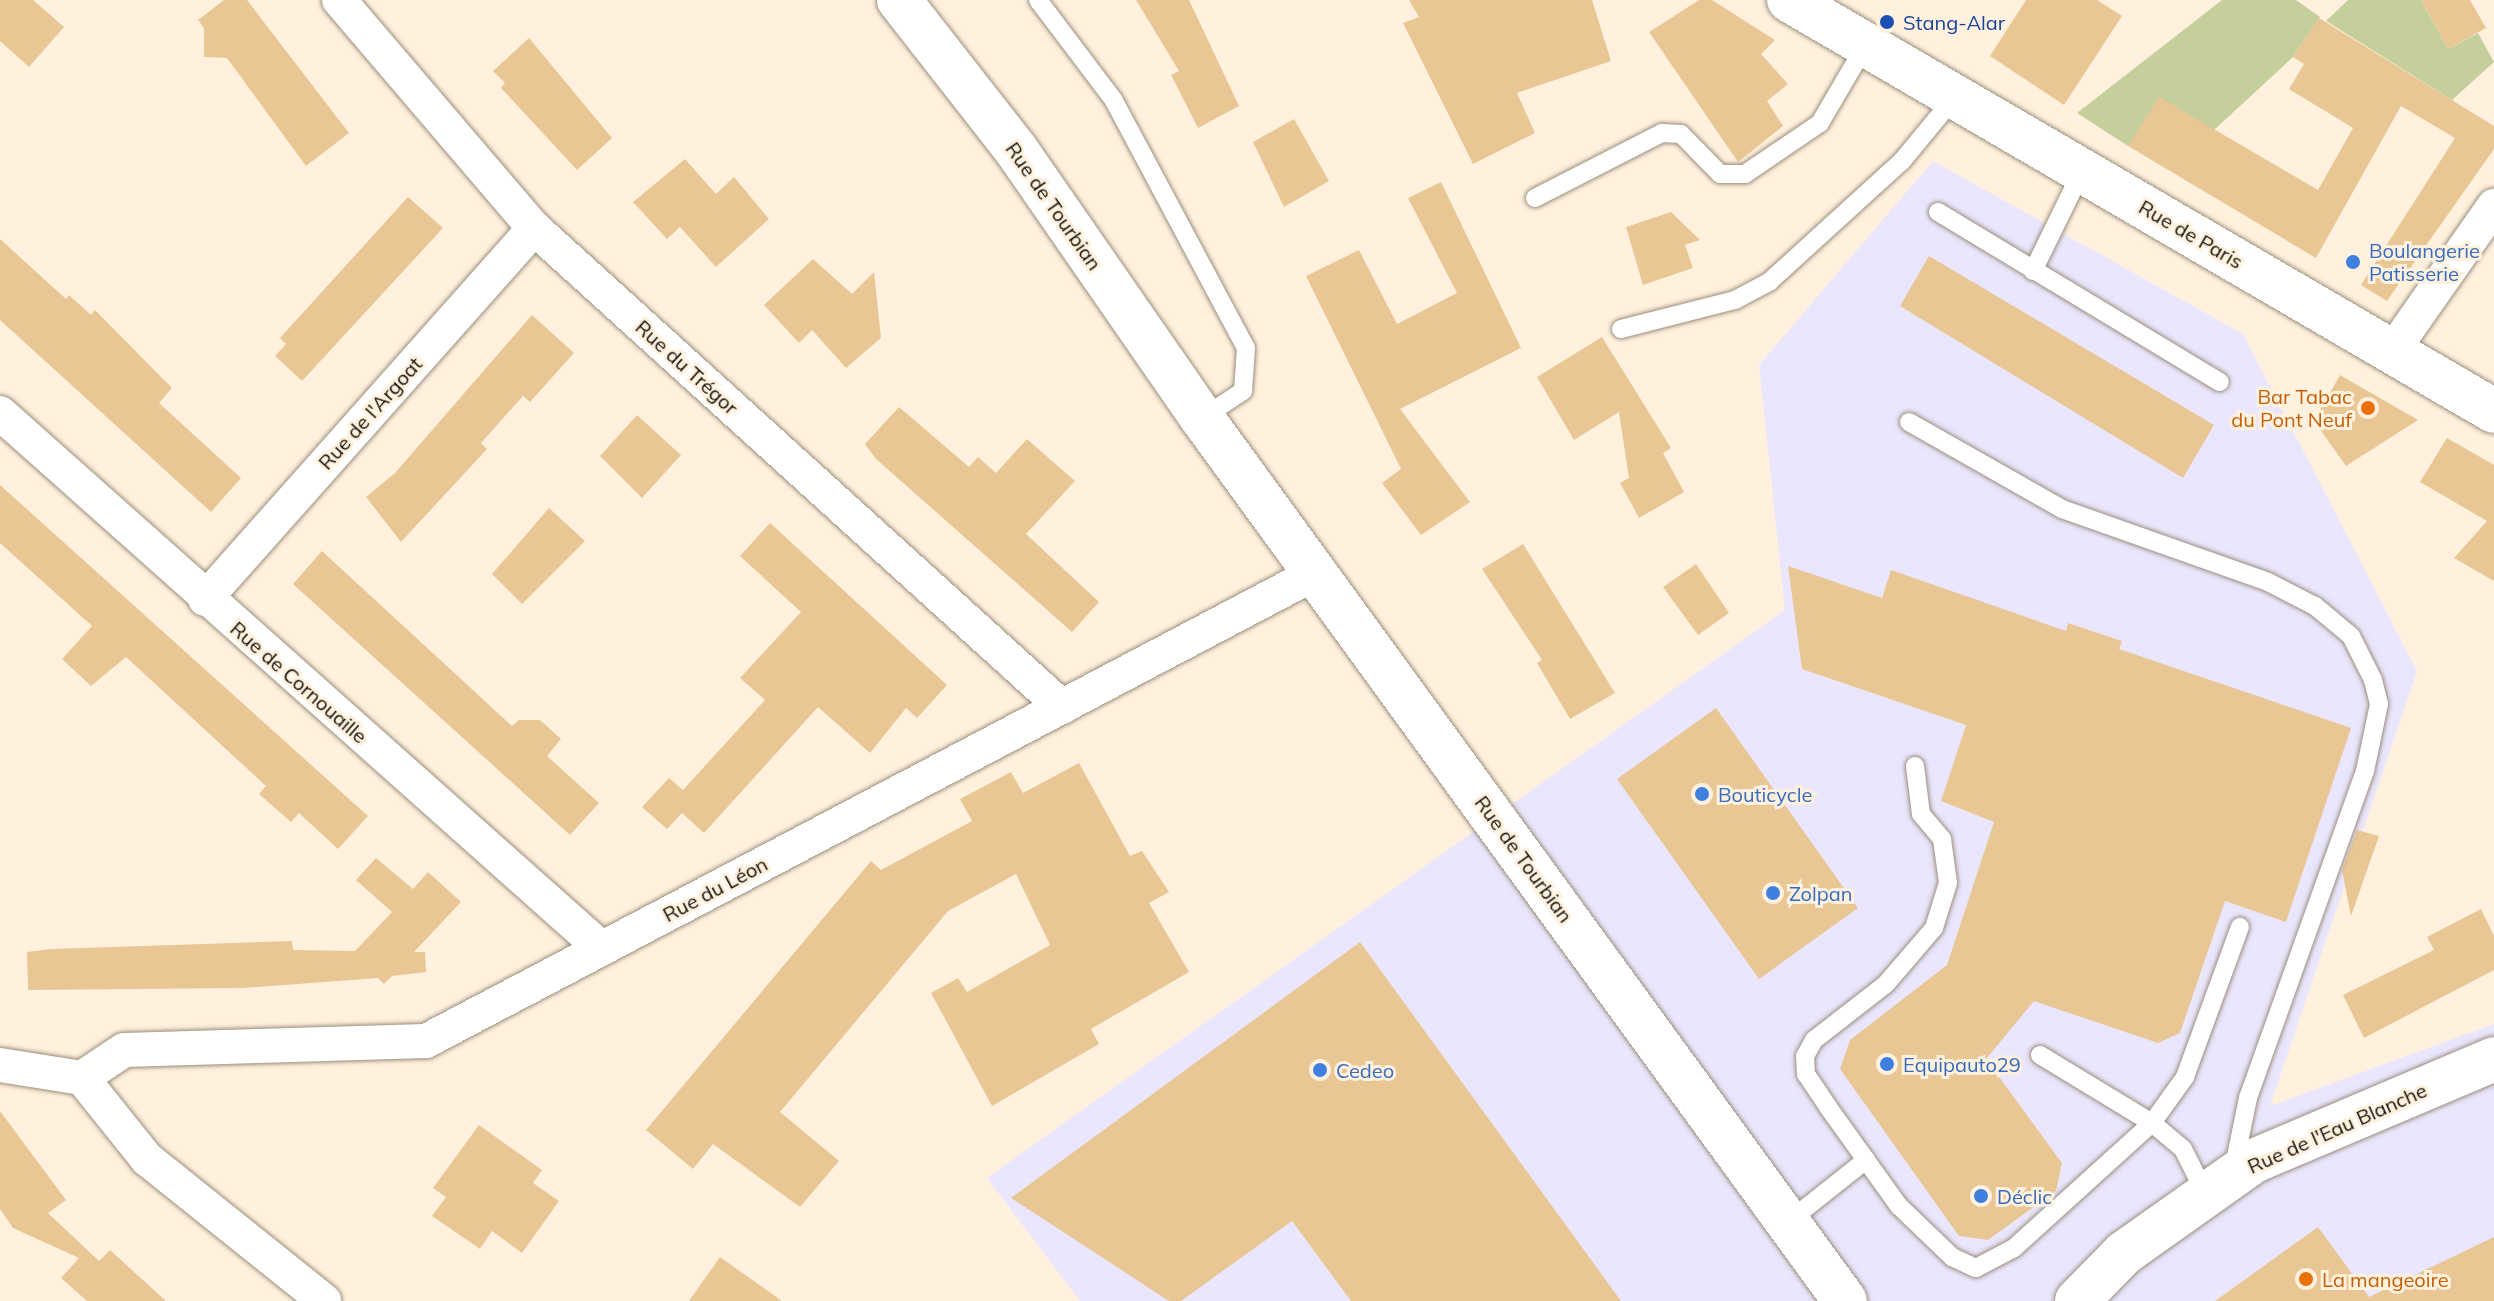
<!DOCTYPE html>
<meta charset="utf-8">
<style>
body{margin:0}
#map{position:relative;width:2494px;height:1301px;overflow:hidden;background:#fff1de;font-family:Mulish,sans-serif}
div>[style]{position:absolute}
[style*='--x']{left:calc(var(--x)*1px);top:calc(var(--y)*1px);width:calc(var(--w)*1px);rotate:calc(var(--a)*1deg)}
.industrial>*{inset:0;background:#e9e6fd}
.green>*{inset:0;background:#c5cf9c}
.building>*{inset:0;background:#e9c795}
.roads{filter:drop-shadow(0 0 2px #9b8f7d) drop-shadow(0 0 2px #9b8f7d)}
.lane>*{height:18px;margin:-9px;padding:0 9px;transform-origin:9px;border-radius:9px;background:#fff}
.street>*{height:34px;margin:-17px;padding:0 17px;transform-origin:17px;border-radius:17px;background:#fff}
.secondary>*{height:44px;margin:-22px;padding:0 22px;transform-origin:22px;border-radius:22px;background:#fff}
.dots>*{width:22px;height:22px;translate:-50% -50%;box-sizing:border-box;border:4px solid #fff1de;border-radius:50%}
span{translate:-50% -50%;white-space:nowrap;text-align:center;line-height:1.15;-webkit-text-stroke:6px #fff1de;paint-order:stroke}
.transit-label{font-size:20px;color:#164399}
.left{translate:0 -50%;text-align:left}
.street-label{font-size:20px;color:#16110b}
.shop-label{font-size:20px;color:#366cbe}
.food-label{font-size:20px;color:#c56008}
.right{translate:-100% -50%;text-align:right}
</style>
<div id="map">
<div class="industrial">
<div style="clip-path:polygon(1933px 161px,2243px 334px,2417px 671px,2270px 1106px,2494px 1024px,2494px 1301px,1080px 1301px,987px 1178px,1785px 610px,1759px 365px)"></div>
</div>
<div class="green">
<div style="clip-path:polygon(2222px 0,2296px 0,2320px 17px,2293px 57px,2213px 131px,2128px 146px,2077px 113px)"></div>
<div style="clip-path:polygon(2348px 0,2421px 0,2448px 49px,2478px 33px,2494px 62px,2452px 100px,2326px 21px)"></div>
</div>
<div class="building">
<div style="clip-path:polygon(0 0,33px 0,64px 27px,29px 67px,0 41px)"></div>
<div style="clip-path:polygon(224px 0,247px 0,349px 133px,306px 166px,227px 58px,204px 57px,204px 28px,198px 20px)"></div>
<div style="clip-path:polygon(1136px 0,1189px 0,1239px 106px,1198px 128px,1171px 75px,1179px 71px)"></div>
<div style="clip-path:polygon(1409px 0,1592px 0,1611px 61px,1517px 93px,1535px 133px,1473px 164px,1403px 23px,1419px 17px)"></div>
<div style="clip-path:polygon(1699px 0,1712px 0,1775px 40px,1761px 54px,1788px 84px,1767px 101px,1783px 126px,1738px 162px,1649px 32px)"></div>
<div style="clip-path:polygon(2026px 0,2097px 0,2122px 16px,2064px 105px,1990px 56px)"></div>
<div style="clip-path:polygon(2421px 0,2470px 0,2486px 28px,2448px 49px)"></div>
<div style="clip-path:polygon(2319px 18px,2494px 126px,2494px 149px,2387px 301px,2361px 285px,2455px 138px,2401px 106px,2316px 258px,2128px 146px,2159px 97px,2318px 190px,2353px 128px,2289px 89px,2304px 64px,2293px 57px)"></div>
<div style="clip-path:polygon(529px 38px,612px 138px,577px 170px,501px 88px,505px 83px,493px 71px)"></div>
<div style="clip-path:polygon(1294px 119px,1329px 181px,1284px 207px,1253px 142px)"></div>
<div style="clip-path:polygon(685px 159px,716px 194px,734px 177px,769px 219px,716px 267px,680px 227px,667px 239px,633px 202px)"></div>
<div style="clip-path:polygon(1441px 182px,1521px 348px,1400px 409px,1470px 502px,1421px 535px,1382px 483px,1401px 469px,1306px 276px,1359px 250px,1397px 324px,1457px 293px,1408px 198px)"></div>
<div style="clip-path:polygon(408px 197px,443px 228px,302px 381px,275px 356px,286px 344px,280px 338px)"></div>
<div style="clip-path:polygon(1671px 212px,1700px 240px,1685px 245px,1693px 268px,1643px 285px,1626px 227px)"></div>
<div style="clip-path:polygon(0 239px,66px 299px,69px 295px,91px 315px,95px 310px,172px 388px,159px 403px,241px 478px,211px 512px,0 320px)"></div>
<div style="clip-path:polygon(1929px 256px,2214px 425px,2183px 478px,1900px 306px)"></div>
<div style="clip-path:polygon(813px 259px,852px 294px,874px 272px,881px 338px,846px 368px,812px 330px,799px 343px,764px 305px)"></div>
<div style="clip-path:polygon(532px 315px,574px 353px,530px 402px,523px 396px,481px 443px,487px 449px,401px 542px,366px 497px,395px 473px)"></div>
<div style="clip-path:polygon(1602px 337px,1671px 448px,1663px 453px,1684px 492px,1639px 518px,1620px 483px,1629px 478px,1619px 412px,1574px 440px,1537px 377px)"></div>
<div style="clip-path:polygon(2340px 375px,2418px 420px,2346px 466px,2314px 421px)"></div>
<div style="clip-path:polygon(899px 407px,969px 467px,978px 457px,996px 473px,1027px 439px,1075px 481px,1026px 534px,1099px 602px,1072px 632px,876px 459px,865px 444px)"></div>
<div style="clip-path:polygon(637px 415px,681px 455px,642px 498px,600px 456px)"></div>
<div style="clip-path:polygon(2447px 438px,2494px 465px,2494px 581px,2454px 558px,2487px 521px,2420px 482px)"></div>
<div style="clip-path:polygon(0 485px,368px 816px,338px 849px,299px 813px,291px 822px,259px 794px,266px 786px,126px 657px,91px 686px,62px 659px,92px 626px,0 543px)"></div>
<div style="clip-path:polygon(549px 508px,585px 541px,522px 604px,492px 574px)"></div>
<div style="clip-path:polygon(770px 523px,947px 685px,917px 718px,906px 708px,870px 753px,818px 707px,704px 833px,682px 813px,667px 829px,642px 807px,669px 778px,683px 790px,765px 700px,740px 678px,801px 612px,740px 556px)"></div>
<div style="clip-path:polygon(1523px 544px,1615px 693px,1570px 719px,1537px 663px,1542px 660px,1482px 569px)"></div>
<div style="clip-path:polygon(322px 551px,512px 726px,519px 720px,540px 720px,561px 739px,547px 756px,599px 803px,570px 835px,293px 584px)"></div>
<div style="clip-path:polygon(1696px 564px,1729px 613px,1698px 635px,1663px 587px)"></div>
<div style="clip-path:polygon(1788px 566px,1882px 598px,1891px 570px,2066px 631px,2068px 623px,2122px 641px,2119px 649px,2351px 728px,2286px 922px,2225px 901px,2180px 1033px,2158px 1043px,2034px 1001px,1986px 1059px,2062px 1163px,2056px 1191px,1988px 1240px,1959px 1236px,1840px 1069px,1850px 1040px,1947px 965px,1994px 822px,1941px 801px,1966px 725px,1802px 669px)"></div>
<div style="clip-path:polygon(1716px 708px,1858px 908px,1759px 979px,1617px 779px)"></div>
<div style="clip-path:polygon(1079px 763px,1130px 856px,1142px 851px,1169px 892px,1149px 903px,1189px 972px,1091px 1029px,1099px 1044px,992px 1106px,931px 993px,958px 978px,967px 992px,1050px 945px,1016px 874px,948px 911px,780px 1112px,839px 1161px,800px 1207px,713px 1144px,693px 1169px,646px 1130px,871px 861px,881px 870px,972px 821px,960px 799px,1011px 772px,1023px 793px)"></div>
<div style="clip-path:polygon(2357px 830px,2379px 836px,2351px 916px,2342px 870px)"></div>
<div style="clip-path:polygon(376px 858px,413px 889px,428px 872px,461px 902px,414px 952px,425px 952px,426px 972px,392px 976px,384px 984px,378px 978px,243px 988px,28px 990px,27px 952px,50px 949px,292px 941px,293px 950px,355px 951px,392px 912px,356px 880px)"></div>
<div style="clip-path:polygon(2481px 909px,2494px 936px,2494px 970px,2364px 1038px,2343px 995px,2434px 950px,2427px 937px)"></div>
<div style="clip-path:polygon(1360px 942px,1621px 1301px,1351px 1301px,1292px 1221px,1181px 1301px,1169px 1301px,1011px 1198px)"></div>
<div style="clip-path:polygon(0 1111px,66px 1200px,48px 1213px,99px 1261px,110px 1250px,166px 1301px,87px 1301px,61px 1278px,79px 1258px,13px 1228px,0 1209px)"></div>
<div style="clip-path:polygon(479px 1125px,542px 1170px,533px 1183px,559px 1201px,522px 1253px,492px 1231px,480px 1249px,432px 1216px,446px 1197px,433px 1188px)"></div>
<div style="clip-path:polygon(2318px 1227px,2369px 1297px,2494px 1237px,2494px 1301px,2215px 1301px)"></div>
<div style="clip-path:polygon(720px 1257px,782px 1301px,689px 1301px)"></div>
</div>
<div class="roads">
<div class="lane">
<div style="--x:1038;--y:0;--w:124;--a:52.9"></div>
<div style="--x:1113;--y:99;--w:282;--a:61.9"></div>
<div style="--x:1246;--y:348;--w:43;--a:94"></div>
<div style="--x:1243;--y:391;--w:49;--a:146.6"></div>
<div style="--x:1535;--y:198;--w:143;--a:-27.1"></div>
<div style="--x:1662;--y:133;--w:19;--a:3"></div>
<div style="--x:1681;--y:134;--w:56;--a:45.7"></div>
<div style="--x:1720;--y:174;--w:25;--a:0"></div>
<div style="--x:1745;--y:174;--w:91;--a:-34.2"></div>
<div style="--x:1820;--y:123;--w:89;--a:-59.7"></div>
<div style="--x:1938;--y:212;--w:329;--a:31.1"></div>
<div style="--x:2033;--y:271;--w:111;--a:-63.9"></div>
<div style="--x:1621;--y:329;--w:118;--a:-14.3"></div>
<div style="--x:1735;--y:300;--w:40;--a:-28"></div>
<div style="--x:1770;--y:281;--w:178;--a:-42.3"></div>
<div style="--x:1902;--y:161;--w:82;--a:-50.5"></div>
<div style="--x:1909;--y:422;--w:176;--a:29.6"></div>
<div style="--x:2062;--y:509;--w:219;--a:19.5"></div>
<div style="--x:2268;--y:582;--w:53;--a:27.1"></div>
<div style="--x:2315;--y:606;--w:47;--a:39.8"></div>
<div style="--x:2351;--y:636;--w:49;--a:63.4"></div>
<div style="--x:2373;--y:680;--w:25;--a:76"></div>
<div style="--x:2379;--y:704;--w:68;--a:101.8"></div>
<div style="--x:2365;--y:771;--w:347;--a:109.7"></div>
<div style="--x:2248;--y:1098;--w:69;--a:101.6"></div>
<div style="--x:1915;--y:766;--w:48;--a:82.9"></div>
<div style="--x:1921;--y:814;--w:33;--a:50"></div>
<div style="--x:1942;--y:839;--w:44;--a:82.2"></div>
<div style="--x:1948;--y:883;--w:47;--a:107.3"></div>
<div style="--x:1934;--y:928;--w:74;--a:130.6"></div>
<div style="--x:1886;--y:984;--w:91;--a:142.1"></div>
<div style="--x:1814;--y:1040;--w:18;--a:119"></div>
<div style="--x:1805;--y:1056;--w:18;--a:87"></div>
<div style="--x:1806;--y:1074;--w:40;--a:56"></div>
<div style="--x:1828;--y:1107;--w:122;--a:54.4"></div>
<div style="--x:1899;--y:1206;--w:74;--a:43.9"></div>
<div style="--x:1952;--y:1257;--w:26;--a:25"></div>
<div style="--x:1976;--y:1268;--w:43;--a:-27.8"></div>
<div style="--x:2014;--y:1248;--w:186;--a:-42.2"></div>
<div style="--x:2152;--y:1123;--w:40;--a:40"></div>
<div style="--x:2183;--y:1149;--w:49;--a:63.4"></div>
<div style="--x:2040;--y:1055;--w:131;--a:31.3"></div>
<div style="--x:2152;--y:1123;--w:57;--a:-54.3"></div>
<div style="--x:2185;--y:1077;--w:160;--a:-69.9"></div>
<div style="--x:1788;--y:1222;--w:100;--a:-38.5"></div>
</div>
<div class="street">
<div style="--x:339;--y:0;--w:300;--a:49.5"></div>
<div style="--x:534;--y:228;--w:713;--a:42.21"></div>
<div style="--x:2393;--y:350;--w:176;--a:-55"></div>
<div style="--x:0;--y:413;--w:805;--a:41.67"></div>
<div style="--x:205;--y:599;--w:496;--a:-48.4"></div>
<div style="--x:0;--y:1065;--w:83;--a:9"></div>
<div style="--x:82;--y:1078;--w:50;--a:-33.7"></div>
<div style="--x:124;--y:1050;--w:302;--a:-1.7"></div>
<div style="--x:426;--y:1041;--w:1006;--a:-27.74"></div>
<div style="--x:82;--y:1078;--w:104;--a:51.3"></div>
<div style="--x:147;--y:1159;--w:227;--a:38.7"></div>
</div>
<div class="secondary">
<div style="--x:899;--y:0;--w:192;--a:52"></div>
<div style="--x:1017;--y:151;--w:325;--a:55.3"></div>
<div style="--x:1202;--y:418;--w:1092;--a:53.94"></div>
<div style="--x:1789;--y:0;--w:816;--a:30.24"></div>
<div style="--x:2077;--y:1301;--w:67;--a:-45.6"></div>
<div style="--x:2124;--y:1253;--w:159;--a:-35.3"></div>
<div style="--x:2254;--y:1161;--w:261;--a:-23"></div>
</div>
</div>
<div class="dots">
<div style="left:1887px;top:22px;background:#1a4fb4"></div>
<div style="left:2353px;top:262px;background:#3f7fe0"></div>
<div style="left:2368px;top:408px;background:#e8710a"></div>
<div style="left:1702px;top:794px;background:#3f7fe0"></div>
<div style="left:1773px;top:893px;background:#3f7fe0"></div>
<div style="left:1887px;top:1064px;background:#3f7fe0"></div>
<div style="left:1320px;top:1070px;background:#3f7fe0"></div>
<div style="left:1981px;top:1196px;background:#3f7fe0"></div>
<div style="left:2306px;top:1279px;background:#e8710a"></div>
</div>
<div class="transit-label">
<span class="left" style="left:1903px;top:22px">Stang-Alar</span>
</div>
<div class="street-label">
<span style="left:1054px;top:206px;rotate:55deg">Rue de Tourbian</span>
<span style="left:2191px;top:234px;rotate:30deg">Rue de Paris</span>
<span style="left:687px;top:367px;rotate:42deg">Rue du Trégor</span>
<span style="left:370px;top:413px;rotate:-48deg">Rue de l'Argoat</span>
<span style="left:299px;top:682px;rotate:41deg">Rue de Cornouaille</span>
<span style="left:1524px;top:859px;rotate:54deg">Rue de Tourbian</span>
<span style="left:715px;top:889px;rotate:-28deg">Rue du Léon</span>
<span style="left:2337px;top:1128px;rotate:-24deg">Rue de l'Eau Blanche</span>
</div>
<div class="shop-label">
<span class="left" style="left:2369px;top:262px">Boulangerie<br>Patisserie</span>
<span class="left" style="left:1718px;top:794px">Bouticycle</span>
<span class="left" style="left:1789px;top:893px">Zolpan</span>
<span class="left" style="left:1903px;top:1064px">Equipauto29</span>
<span class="left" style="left:1336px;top:1070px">Cedeo</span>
<span class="left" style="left:1997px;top:1196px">Déclic</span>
</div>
<div class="food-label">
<span class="right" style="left:2352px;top:408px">Bar Tabac<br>du Pont Neuf</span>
<span class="left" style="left:2322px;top:1279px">La mangeoire</span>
</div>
</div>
